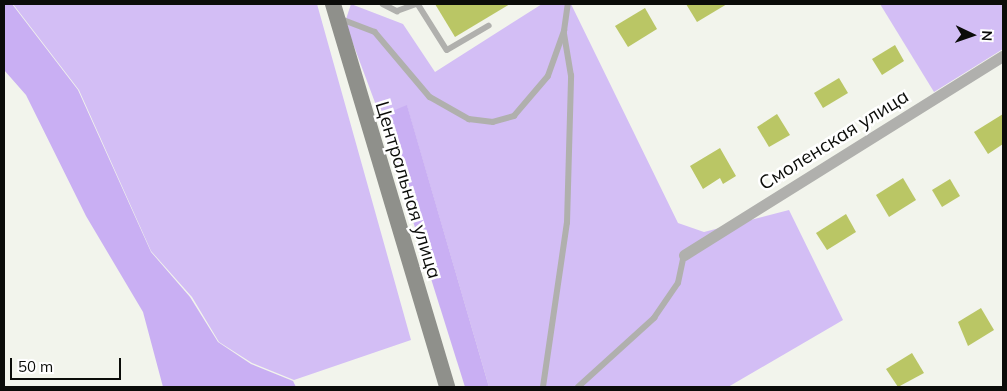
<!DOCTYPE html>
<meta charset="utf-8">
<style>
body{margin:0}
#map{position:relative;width:1007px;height:391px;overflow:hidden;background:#f2f4ec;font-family:Mulish,sans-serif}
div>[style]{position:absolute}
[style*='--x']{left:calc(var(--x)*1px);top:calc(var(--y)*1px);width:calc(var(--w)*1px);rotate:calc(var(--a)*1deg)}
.green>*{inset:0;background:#d3bef5}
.forest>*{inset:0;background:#c9aff3}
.building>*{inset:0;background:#bac665}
.lane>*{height:5.5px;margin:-2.75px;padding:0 2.75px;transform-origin:2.75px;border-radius:2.75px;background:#b0b0ad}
.street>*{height:11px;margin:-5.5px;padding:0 5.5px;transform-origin:5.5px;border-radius:5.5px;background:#b0b0ad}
.secondary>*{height:16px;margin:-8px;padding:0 8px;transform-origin:8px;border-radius:8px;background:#8f908b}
span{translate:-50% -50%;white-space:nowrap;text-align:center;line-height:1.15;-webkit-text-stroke:5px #fff;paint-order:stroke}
.street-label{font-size:19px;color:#0b0c09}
.frame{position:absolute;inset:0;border:5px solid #0b0c09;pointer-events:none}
.north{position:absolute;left:947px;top:10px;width:50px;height:50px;-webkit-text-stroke:4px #fff;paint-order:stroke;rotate:93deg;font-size:14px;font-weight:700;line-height:20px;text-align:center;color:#0b0c09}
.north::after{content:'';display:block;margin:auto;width:18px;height:22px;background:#0b0c09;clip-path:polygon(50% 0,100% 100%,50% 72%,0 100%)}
.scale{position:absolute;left:10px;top:358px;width:111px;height:22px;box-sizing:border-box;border:2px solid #0b0c09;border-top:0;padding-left:6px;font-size:15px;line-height:18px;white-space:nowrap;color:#0b0c09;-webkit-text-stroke:4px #fff;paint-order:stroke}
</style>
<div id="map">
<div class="green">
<div style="clip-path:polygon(13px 4px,317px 4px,411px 340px,294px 380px,252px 363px,219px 342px,192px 297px,151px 251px,79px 90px)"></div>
<div style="clip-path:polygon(351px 4px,403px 24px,435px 72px,542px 4px,571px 4px,678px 223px,704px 232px,789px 210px,843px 320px,728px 387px,489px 387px,407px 106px,380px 116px,345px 22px)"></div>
<div style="clip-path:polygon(880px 4px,1003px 4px,1003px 49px,934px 92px)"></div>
</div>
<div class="forest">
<div style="clip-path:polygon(4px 4px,12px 4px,78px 90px,151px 252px,190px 297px,218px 342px,251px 364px,293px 381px,296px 387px,163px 387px,143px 312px,86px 216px,26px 95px,4px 70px)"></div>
<div style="clip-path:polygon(407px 105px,489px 387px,465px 387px,380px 116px)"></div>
</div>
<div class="building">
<div style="clip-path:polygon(435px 4px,510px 4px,455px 37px)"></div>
<div style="clip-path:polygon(686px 4px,727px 4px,697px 22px)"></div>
<div style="clip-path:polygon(645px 8px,657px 29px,628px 47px,615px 26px)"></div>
<div style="clip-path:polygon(895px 45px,904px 61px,882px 75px,872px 59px)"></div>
<div style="clip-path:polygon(839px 78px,848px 93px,823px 108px,814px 93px)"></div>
<div style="clip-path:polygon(777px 114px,790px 135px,769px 147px,757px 127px)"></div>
<div style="clip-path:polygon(1003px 114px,1003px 144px,988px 154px,974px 132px)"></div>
<div style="clip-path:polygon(720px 148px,736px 176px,723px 184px,720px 178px,703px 189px,690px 166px)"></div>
<div style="clip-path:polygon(903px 178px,916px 200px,889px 217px,876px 195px)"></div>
<div style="clip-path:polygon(950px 179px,960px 196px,942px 207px,932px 190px)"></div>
<div style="clip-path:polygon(846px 214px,856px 232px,827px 250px,816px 233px)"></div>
<div style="clip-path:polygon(981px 308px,994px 330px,968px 346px,958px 322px)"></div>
<div style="clip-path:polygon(912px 353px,924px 373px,898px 387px,886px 369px)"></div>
</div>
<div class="lane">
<div style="--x:383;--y:4;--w:16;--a:27"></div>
<div style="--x:397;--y:11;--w:20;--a:-20"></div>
<div style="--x:418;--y:4;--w:54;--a:57.8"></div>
<div style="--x:447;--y:50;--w:48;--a:-30.3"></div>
<div style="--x:341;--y:19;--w:36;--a:21"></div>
<div style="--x:375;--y:32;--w:85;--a:49.8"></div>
<div style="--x:430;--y:97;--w:45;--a:29.4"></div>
<div style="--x:469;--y:119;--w:24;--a:7"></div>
<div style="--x:493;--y:122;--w:22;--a:-16"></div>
<div style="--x:514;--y:116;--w:52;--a:-49.6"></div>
<div style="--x:548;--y:76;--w:48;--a:-70.4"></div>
<div style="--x:564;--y:31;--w:27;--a:-82"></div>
<div style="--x:543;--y:387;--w:166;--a:-81.7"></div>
<div style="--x:567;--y:223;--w:147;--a:-88.4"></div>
<div style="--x:571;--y:76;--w:43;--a:-99.5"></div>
<div style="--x:578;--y:387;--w:103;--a:-42.2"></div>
<div style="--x:654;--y:318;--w:42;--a:-55.6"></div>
<div style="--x:678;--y:283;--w:29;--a:-78"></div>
</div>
<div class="street">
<div style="--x:684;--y:255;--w:376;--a:-32"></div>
</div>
<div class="secondary">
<div style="--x:333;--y:4;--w:400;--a:73.4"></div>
</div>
<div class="street-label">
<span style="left:834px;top:140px;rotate:-32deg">Смоленская улица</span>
<span style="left:408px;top:190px;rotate:73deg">Центральная улица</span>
</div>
<div class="frame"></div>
<div class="north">N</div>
<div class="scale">50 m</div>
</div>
